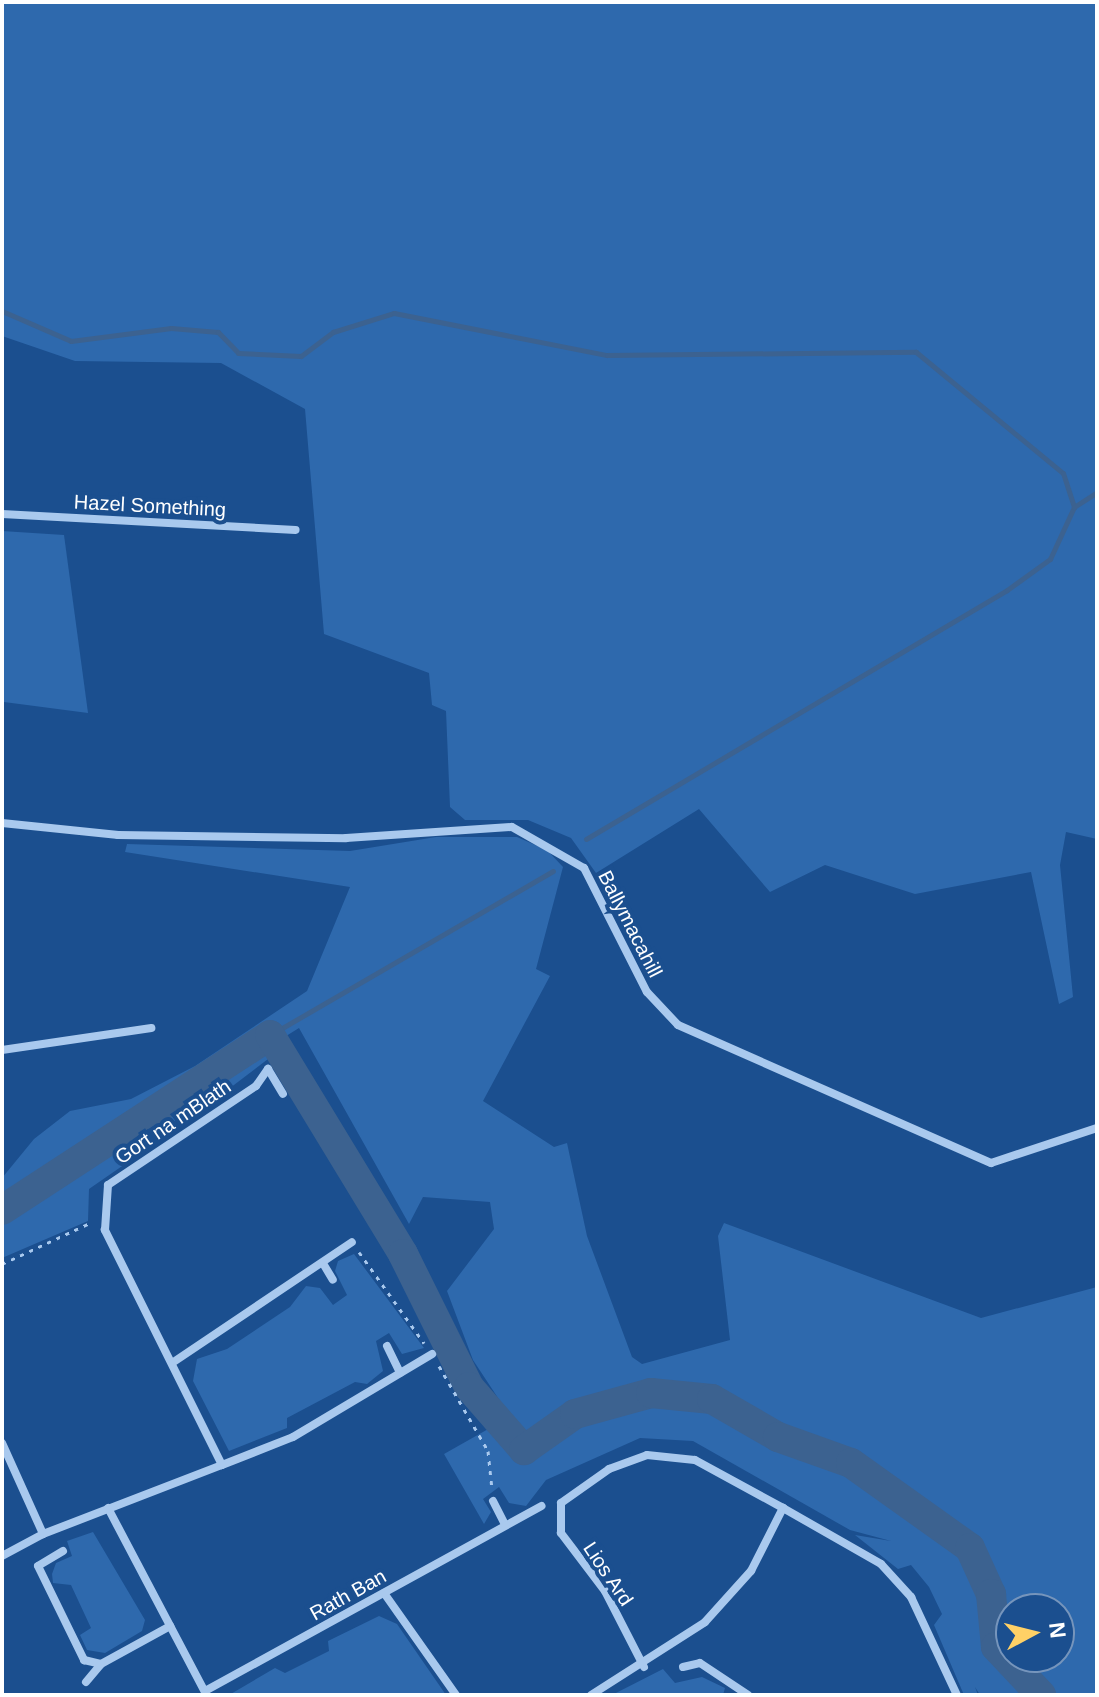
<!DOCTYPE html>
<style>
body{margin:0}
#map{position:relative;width:1099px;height:1697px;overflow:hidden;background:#1b4f8f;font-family:Helvetica,sans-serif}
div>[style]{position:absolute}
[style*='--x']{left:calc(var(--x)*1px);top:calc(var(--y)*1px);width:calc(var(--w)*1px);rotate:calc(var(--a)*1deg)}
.green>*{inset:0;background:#2e69ad}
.stream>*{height:5px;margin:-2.5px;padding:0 2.5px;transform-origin:2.5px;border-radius:2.5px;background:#3c6290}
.river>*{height:30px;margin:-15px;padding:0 15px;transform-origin:15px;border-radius:15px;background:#3c6290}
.path>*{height:3px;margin-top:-1.5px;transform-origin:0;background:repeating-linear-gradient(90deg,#a9c9ee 0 4px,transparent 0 10px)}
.minor>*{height:8px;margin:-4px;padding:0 4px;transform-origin:4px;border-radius:4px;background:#a9c9ee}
span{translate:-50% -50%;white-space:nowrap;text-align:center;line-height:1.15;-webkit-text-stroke:8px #1b4f8f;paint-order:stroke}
.street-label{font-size:20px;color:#fff}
.frame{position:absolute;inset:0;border:4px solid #fff;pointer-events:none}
.north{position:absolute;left:995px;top:1593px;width:80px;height:80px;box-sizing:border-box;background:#1b4f8f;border:2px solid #7695bc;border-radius:50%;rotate:83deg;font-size:22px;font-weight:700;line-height:32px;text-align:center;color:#fff}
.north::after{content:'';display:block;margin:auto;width:28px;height:36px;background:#ffd166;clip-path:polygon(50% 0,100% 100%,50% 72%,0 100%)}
</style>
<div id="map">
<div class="green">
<div style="clip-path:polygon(2px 2px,1097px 2px,1097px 839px,1066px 832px,1060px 865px,1073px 997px,1059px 1004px,1031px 872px,915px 894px,825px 865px,770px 892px,699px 809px,596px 873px,571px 838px,528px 820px,465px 820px,450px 807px,446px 711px,432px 705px,429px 673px,324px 634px,305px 409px,221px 363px,75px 361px,2px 336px)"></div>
<div style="clip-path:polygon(2px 531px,64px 535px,88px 713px,4px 702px)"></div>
<div style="clip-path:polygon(evenodd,436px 837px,517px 837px,547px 850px,563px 867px,536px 969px,550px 976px,483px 1101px,554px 1147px,567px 1143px,587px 1236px,632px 1357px,642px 1364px,730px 1340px,718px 1236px,724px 1223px,981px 1318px,1097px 1287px,1097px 1695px,980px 1695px,975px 1687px,978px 1695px,964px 1695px,934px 1625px,942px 1614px,929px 1587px,911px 1565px,898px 1569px,855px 1535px,891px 1541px,850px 1530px,693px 1441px,640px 1438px,546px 1480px,526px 1506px,509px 1503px,499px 1487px,483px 1499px,491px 1512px,484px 1524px,444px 1454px,490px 1428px,502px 1445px,521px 1433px,473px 1360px,447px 1291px,494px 1229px,490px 1202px,423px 1197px,409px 1224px,299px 1028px,23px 1199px,271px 1049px,299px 1099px,268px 1059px,180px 1126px,171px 1123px,141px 1144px,141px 1153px,89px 1189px,88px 1221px,2px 1258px,2px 1178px,34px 1139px,70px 1111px,131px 1099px,195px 1066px,307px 991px,350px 887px,125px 852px,127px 844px,350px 851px,436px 837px,1011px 1609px,1059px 1609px,1059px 1657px,1011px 1657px,1011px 1609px)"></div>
<div style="clip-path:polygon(354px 1254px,424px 1348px,402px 1354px,389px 1333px,376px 1341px,383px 1371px,367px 1384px,355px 1382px,287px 1418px,287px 1428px,229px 1451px,193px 1381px,197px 1359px,227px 1349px,290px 1307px,306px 1286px,320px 1288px,333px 1305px,347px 1295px,335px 1271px,338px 1261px)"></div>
<div style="clip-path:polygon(93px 1532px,145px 1620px,142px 1631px,105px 1653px,87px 1650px,80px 1635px,91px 1628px,71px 1585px,53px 1583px,52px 1574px,56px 1563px,72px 1556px,67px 1541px)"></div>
<div style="clip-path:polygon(379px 1616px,397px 1624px,446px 1695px,229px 1695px,275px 1668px,285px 1673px,329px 1651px,328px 1641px)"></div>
<div style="clip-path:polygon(663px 1669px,675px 1683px,702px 1677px,725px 1688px,723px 1695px,612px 1695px)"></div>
</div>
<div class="stream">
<div style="--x:2;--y:311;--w:75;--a:23.5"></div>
<div style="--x:71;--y:341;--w:101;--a:-7.4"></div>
<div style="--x:171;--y:328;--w:47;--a:4.9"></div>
<div style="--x:218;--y:332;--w:29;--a:46"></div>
<div style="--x:238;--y:353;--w:63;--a:2.7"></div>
<div style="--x:301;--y:356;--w:40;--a:-37"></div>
<div style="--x:333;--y:332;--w:64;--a:-17.3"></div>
<div style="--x:394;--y:313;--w:217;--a:11.2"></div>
<div style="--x:607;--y:355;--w:309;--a:-0.6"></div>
<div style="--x:916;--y:352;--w:190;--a:39.5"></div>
<div style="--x:1063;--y:473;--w:36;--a:72"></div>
<div style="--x:586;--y:839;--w:489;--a:-30.6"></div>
<div style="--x:1007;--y:590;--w:53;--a:-35.8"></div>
<div style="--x:1050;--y:559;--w:57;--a:-65.2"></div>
<div style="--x:1074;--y:507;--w:27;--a:-33"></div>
<div style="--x:270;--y:1035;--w:327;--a:-30.1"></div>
</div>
<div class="river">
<div style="--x:2;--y:1210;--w:320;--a:-33.1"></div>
<div style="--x:270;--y:1035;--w:256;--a:58.7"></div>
<div style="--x:403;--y:1254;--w:148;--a:63.6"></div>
<div style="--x:469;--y:1387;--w:84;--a:48.9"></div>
<div style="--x:524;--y:1450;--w:62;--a:-35.2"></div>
<div style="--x:575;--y:1414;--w:79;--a:-15.4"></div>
<div style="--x:651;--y:1393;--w:61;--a:5.6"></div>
<div style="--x:712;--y:1399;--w:76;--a:29.9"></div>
<div style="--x:778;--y:1437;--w:77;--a:19.6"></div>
<div style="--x:851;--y:1463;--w:146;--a:35.5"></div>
<div style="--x:970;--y:1548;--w:51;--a:65.5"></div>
<div style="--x:991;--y:1594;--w:53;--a:84.6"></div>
<div style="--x:996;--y:1647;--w:66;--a:46.8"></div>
</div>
<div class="path">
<div style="--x:359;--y:1252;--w:112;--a:54.5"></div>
<div style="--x:2;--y:1264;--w:99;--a:-25"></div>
<div style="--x:439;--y:1366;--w:98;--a:60"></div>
<div style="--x:488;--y:1451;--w:38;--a:84"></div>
</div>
<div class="minor">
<div style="--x:2;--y:514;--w:294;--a:3.1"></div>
<div style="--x:2;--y:823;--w:117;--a:5.9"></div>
<div style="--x:118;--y:835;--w:228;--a:0.8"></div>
<div style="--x:346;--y:838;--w:166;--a:-3.8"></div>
<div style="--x:512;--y:827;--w:83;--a:29.7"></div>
<div style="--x:584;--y:868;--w:139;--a:63.1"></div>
<div style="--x:647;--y:992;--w:45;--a:46.8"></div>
<div style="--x:678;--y:1025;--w:342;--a:23.8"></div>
<div style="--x:991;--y:1163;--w:112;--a:-18.3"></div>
<div style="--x:2;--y:1050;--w:151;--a:-8.4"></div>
<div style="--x:324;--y:1265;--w:17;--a:59"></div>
<div style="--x:387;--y:1346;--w:30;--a:64"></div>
<div style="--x:175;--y:1361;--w:213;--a:-33.9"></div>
<div style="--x:2;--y:1443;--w:100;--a:65.7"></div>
<div style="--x:43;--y:1534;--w:47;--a:151.8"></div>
<div style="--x:222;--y:1465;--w:76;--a:-21.5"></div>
<div style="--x:293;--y:1437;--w:162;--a:-30.8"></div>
<div style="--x:493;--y:1501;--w:27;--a:63"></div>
<div style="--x:108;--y:1508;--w:210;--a:62.2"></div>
<div style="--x:43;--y:1534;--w:192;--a:-21.1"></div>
<div style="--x:222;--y:1465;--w:263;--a:-116.5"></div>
<div style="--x:105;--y:1230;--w:45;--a:-86.2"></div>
<div style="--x:108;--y:1185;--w:178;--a:-33.8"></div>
<div style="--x:256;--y:1086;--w:21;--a:-55"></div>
<div style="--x:268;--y:1069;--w:29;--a:59"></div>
<div style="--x:63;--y:1551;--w:29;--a:149"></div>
<div style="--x:38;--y:1566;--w:105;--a:63.9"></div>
<div style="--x:84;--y:1660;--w:17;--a:13"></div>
<div style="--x:101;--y:1664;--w:79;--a:-28.8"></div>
<div style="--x:384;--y:1593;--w:125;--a:54.8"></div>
<div style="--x:644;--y:1667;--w:85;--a:-117.2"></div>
<div style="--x:605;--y:1591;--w:73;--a:-127.2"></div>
<div style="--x:561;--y:1533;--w:30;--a:-90"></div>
<div style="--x:561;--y:1503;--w:59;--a:-35.3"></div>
<div style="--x:609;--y:1469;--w:40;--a:-20.2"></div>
<div style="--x:647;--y:1455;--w:48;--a:5.9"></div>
<div style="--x:695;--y:1460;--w:100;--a:28.6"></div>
<div style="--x:683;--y:1667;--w:17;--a:-13"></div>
<div style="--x:700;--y:1663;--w:58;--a:33.7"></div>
<div style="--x:86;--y:1682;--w:23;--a:-50"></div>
<div style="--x:205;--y:1691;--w:384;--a:-28.8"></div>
<div style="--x:591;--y:1695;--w:135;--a:-32.6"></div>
<div style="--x:705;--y:1622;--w:69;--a:-48"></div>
<div style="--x:751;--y:1571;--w:71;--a:-63.1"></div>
<div style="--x:783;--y:1508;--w:113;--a:29.7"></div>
<div style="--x:881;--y:1564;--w:45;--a:47.7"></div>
<div style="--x:911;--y:1597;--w:108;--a:64.9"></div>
</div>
<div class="street-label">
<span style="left:150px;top:506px;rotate:3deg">Hazel Something</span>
<span style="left:630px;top:924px;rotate:63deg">Ballymacahill</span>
<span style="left:173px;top:1122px;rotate:-34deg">Gort na mBlath</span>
<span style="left:608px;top:1574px;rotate:56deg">Lios Ard</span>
<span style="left:348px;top:1595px;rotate:-29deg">Rath Ban</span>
</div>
<div class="frame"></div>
<div class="north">N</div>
</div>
